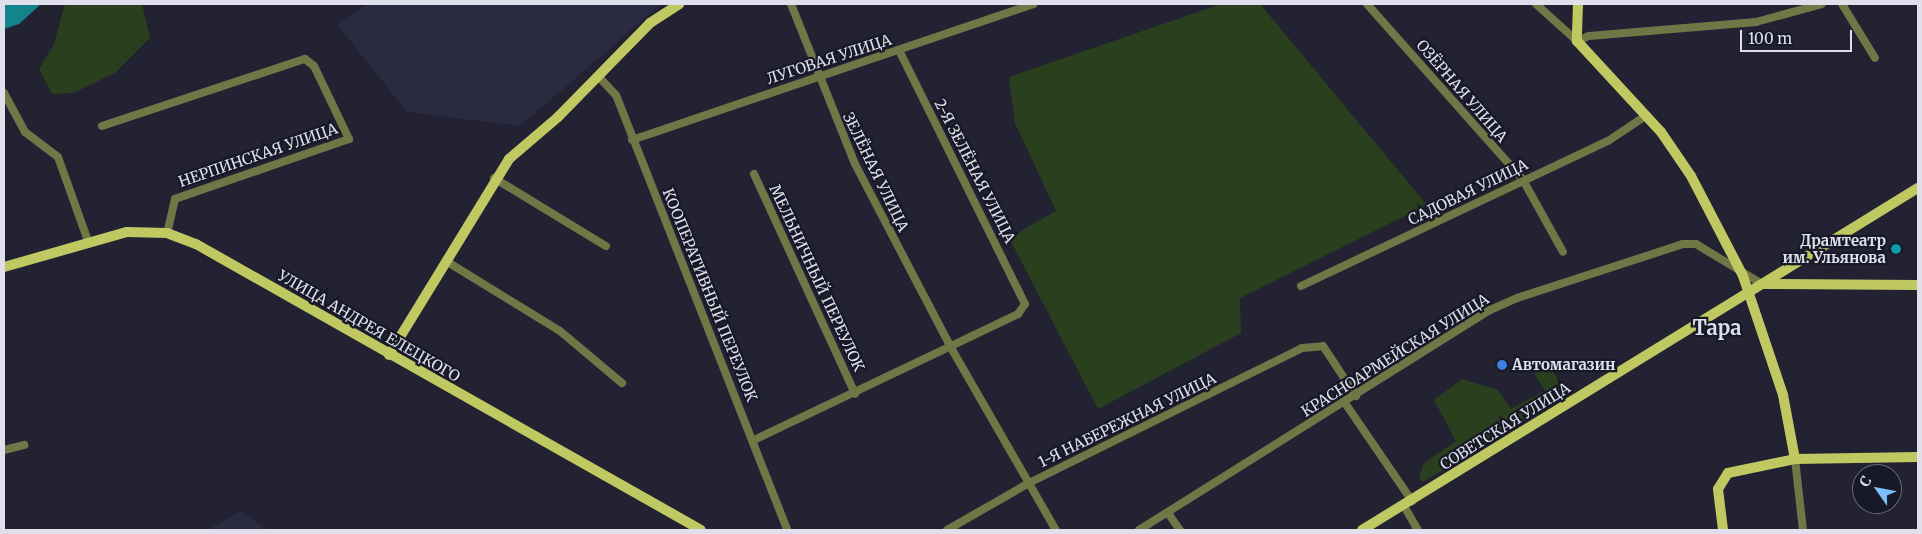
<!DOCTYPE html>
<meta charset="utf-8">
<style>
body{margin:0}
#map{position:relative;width:1922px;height:534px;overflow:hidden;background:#222232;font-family:Merriweather,serif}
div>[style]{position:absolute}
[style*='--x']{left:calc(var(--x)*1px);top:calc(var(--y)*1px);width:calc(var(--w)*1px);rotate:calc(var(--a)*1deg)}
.built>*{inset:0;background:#2a2b41}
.green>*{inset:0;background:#2a3f1d}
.water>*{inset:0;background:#13848b}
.minor>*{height:8px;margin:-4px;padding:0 4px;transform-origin:4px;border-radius:4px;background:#717646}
.major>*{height:10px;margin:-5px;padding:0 5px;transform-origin:5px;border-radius:5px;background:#c0c961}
.dots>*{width:14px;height:14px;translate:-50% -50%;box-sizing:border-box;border:2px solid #181928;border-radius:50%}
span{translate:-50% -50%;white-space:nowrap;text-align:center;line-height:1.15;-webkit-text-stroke:4.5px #181928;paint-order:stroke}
.street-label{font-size:15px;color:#dfe0eb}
.poi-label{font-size:15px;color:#dfe0eb;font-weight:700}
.right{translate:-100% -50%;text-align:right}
.left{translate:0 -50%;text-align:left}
.district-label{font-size:20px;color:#dfe0eb;font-weight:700}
.frame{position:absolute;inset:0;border:5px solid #dfe0eb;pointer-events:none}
.north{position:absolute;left:1852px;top:464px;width:50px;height:50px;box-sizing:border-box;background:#181928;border:1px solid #686976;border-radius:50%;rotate:303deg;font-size:14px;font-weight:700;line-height:20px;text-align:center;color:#dfe0eb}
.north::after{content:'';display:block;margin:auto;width:18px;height:22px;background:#7dbef9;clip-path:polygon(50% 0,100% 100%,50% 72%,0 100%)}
.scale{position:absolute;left:1740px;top:30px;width:112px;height:22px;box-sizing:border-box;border:2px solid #dfe0eb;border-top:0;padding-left:6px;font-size:15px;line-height:18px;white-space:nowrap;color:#dfe0eb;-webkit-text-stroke:4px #181928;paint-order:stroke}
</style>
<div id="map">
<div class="built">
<div style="clip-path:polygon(368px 4px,661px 4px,520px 126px,407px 112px,337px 24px)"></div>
<div style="clip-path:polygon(240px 511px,267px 530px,208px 530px)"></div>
</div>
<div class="green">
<div style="clip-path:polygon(65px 4px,142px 4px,150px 38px,115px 73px,73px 93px,52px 94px,39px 69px,54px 44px)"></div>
<div style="clip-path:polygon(1221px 4px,1260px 4px,1427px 205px,1240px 298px,1241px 333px,1098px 409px,1009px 238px,1056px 211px,1015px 123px,1009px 77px)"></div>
<div style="clip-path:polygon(1539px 365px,1548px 365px,1568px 394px,1423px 482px,1419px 478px,1424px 463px,1456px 441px,1434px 400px,1462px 379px,1498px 390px,1511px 409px,1545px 391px,1534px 373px)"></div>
</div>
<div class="water">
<div style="clip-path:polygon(4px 4px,41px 4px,19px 24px,4px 29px)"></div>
</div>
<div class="minor">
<div style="--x:791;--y:4;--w:172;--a:68.2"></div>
<div style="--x:855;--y:164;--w:205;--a:62.4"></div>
<div style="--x:950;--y:346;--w:212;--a:60.1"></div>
<div style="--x:1367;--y:4;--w:235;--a:48.4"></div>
<div style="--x:1523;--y:180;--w:82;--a:60.9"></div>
<div style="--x:1536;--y:4;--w:55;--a:42.1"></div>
<div style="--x:1577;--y:41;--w:13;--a:-23"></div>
<div style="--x:1589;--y:36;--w:168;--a:-4.8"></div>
<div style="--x:1756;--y:22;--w:68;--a:-15.3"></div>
<div style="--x:1842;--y:4;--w:63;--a:58.6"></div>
<div style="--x:598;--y:76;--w:26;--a:47"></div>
<div style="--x:616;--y:95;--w:467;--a:68.5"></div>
<div style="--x:4;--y:93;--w:44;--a:61.7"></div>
<div style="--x:25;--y:132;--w:41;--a:37.1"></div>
<div style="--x:58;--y:157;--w:89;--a:70.3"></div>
<div style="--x:102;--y:126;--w:214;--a:-18.3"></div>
<div style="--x:305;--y:59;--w:11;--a:38"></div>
<div style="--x:314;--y:66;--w:81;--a:64.4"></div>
<div style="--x:349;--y:139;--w:184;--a:161"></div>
<div style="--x:175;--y:199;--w:35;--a:103"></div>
<div style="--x:632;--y:140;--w:424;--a:-18.7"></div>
<div style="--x:754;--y:174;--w:242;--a:65.3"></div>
<div style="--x:494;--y:178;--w:131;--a:31.3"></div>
<div style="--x:446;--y:261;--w:134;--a:31.6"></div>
<div style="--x:560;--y:331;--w:81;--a:40"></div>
<div style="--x:1301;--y:286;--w:340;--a:-25.3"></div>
<div style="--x:1608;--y:141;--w:43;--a:-33.7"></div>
<div style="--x:1345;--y:403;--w:119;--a:55.6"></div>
<div style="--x:754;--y:440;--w:293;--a:-25.5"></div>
<div style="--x:1018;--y:314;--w:12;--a:-55"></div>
<div style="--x:1025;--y:304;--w:284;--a:-116.4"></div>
<div style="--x:4;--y:450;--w:21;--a:-14"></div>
<div style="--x:1795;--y:459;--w:71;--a:83.6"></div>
<div style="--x:1404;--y:506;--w:28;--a:60"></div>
<div style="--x:1168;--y:513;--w:21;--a:55"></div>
<div style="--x:947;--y:530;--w:95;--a:-29.8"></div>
<div style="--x:1029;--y:483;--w:305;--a:-26.3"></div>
<div style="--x:1302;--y:348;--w:21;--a:-5"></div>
<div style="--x:1323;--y:346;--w:60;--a:56.6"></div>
<div style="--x:1139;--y:530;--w:414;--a:-32.1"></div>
<div style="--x:1490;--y:310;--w:30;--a:-24"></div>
<div style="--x:1517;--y:298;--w:175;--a:-18"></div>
<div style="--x:1683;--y:244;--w:13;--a:0"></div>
<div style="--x:1696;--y:244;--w:77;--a:31.2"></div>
</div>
<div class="major">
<div style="--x:1578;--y:4;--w:37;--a:92"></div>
<div style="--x:1577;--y:41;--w:124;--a:47.3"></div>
<div style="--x:1661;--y:132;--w:53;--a:55.7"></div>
<div style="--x:1691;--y:176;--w:113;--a:62.5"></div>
<div style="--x:1743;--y:276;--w:126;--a:71.4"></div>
<div style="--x:1783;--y:395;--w:65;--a:79.4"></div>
<div style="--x:4;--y:267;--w:128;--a:-15.9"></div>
<div style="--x:127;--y:232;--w:40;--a:1.4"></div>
<div style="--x:167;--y:233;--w:31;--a:21"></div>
<div style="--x:196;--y:244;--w:580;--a:29.52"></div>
<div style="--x:1763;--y:284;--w:155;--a:0.4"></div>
<div style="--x:389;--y:355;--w:230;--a:-58.5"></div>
<div style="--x:509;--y:159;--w:65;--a:-40.6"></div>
<div style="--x:558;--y:117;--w:132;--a:-45.6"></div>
<div style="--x:650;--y:23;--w:35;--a:-33"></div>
<div style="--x:1362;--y:530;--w:653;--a:-31.6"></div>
<div style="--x:1723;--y:530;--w:41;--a:-97"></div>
<div style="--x:1718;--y:489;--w:19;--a:-58"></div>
<div style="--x:1728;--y:473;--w:68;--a:-11.8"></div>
<div style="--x:1795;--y:459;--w:123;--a:-0.9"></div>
</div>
<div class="dots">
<div style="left:1896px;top:249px;background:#0f9aa8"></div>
<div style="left:1502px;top:365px;background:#3f7fe0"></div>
</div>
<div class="street-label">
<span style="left:829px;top:59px;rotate:-18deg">ЛУГОВАЯ УЛИЦА</span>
<span style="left:1462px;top:91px;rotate:49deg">ОЗЁРНАЯ УЛИЦА</span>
<span style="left:258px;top:155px;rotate:-19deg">НЕРПИНСКАЯ УЛИЦА</span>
<span style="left:975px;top:171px;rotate:63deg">2-Я ЗЕЛЁНАЯ УЛИЦА</span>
<span style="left:876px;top:172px;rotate:64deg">ЗЕЛЁНАЯ УЛИЦА</span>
<span style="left:1468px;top:192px;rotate:-26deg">САДОВАЯ УЛИЦА</span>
<span style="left:817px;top:278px;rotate:65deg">МЕЛЬНИЧНЫЙ ПЕРЕУЛОК</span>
<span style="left:710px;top:295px;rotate:68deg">КООПЕРАТИВНЫЙ ПЕРЕУЛОК</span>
<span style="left:369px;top:326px;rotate:30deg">УЛИЦА АНДРЕЯ ЕЛЕЦКОГО</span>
<span style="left:1395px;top:355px;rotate:-32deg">КРАСНОАРМЕЙСКАЯ УЛИЦА</span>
<span style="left:1127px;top:420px;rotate:-26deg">1-Я НАБЕРЕЖНАЯ УЛИЦА</span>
<span style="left:1505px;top:426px;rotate:-32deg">СОВЕТСКАЯ УЛИЦА</span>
</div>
<div class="poi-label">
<span class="right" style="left:1886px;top:249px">Драмтеатр<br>им. Ульянова</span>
<span class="left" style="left:1512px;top:365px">Автомагазин</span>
</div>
<div class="district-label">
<span style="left:1717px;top:327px">Тара</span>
</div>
<div class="frame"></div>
<div class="north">С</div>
<div class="scale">100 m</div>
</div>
